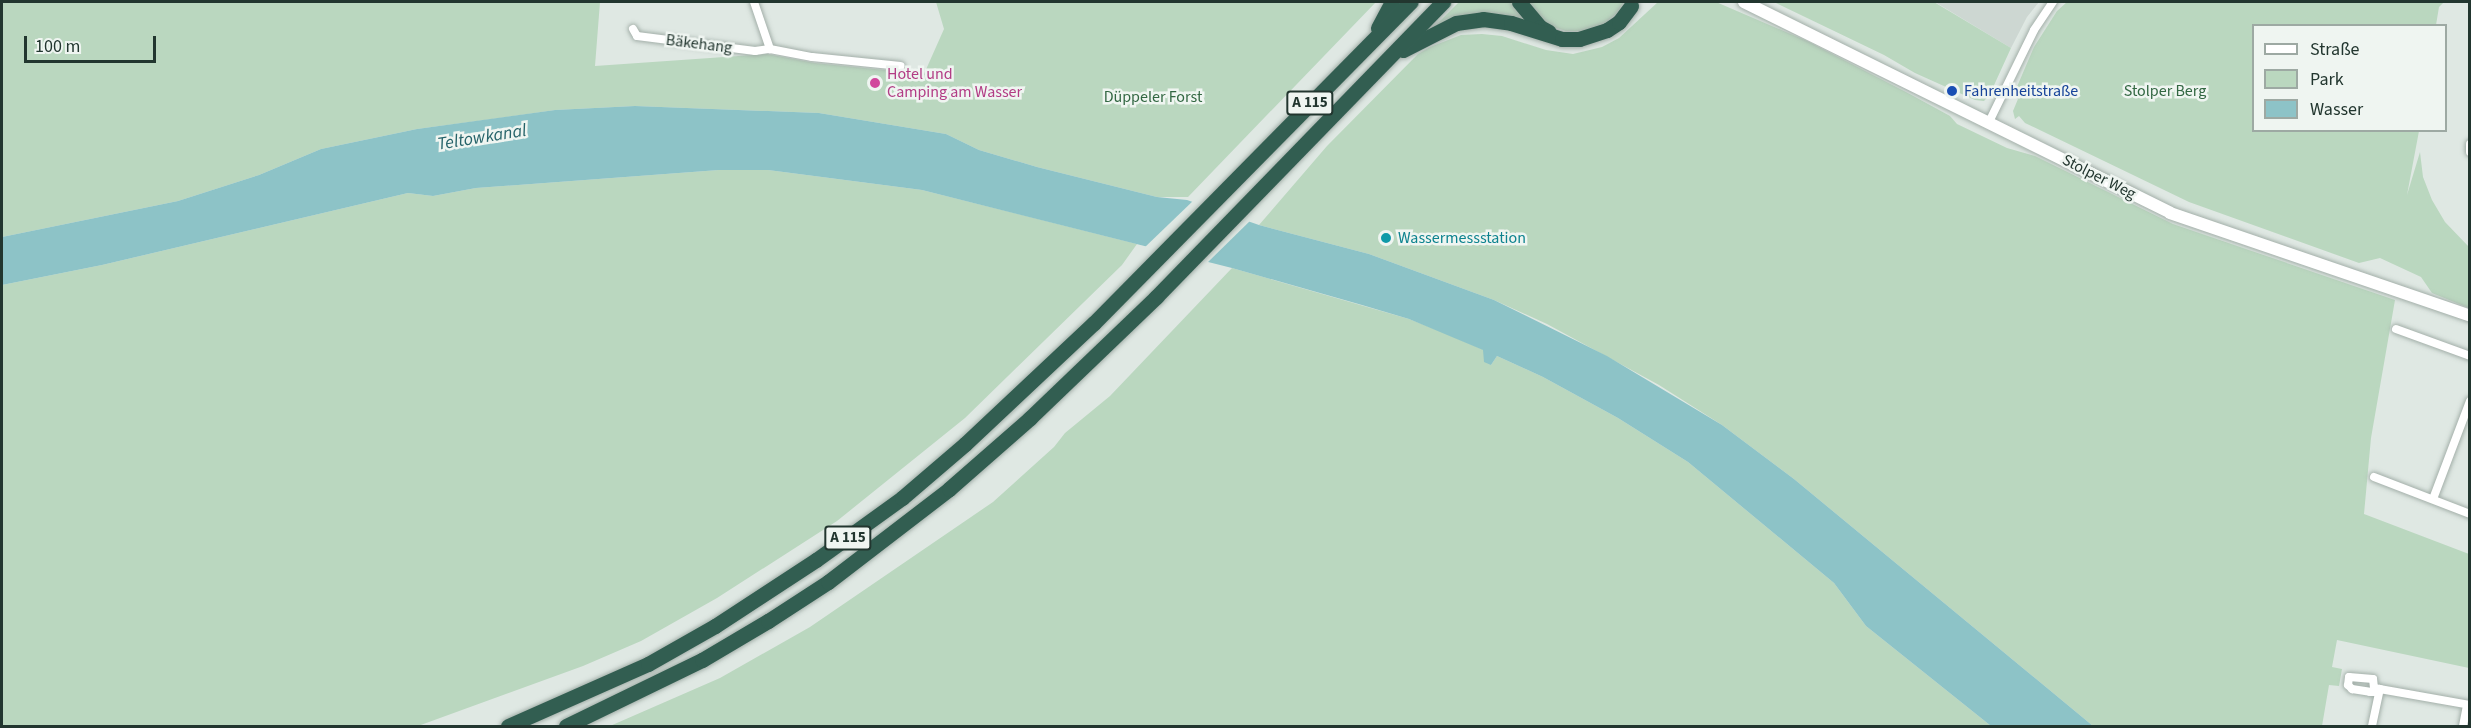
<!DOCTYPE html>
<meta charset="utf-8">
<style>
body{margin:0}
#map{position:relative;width:2471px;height:728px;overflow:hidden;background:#dfe8e3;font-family:"Source Sans 3",sans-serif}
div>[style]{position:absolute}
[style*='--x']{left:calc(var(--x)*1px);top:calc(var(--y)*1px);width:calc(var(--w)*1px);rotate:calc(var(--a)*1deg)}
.built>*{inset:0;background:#cdd7d2}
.green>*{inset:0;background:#bad7bf}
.water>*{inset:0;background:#8dc3c7}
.pier>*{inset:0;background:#dfe8e3}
.roads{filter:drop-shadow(0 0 2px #a3afa9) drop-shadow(0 0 2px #a3afa9)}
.street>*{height:8px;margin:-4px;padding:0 4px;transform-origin:4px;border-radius:4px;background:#fff}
.secondary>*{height:12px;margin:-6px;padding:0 6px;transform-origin:6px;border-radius:6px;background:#fff}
.highway>*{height:15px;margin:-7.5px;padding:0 7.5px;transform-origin:7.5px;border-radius:7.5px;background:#325e51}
.dots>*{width:16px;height:16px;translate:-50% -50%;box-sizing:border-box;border:3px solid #eff5f1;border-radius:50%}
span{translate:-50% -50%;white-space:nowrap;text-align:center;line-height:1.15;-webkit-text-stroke:5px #eff5f1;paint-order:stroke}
.shield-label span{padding:2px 4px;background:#eff5f1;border:2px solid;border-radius:4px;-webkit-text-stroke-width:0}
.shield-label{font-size:15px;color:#22362f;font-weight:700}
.street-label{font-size:16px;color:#22362f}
.hotel-label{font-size:16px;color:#b23c85}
.left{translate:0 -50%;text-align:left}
.transit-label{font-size:16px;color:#164399}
.park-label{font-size:16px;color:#326742}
.culture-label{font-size:16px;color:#0d838f}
.water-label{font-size:18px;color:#256369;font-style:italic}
.frame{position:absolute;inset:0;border:3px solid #22362f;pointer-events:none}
.legend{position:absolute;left:2252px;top:24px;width:195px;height:108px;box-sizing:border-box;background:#eff5f1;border:2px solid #9da9a3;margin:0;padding:8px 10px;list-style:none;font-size:18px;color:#22362f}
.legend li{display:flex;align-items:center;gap:12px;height:30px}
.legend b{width:30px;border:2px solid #9da9a3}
.scale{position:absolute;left:24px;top:36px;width:132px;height:27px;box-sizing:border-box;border:3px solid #22362f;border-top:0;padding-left:8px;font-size:18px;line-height:21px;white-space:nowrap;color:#22362f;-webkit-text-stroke:4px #eff5f1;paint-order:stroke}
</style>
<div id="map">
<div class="built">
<div style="clip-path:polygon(1935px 2px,2039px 2px,2027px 17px,2011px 48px)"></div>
</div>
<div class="green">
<div style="clip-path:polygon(2px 2px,600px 2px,595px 66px,767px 54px,815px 63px,924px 74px,944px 29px,936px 2px,1376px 2px,1188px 197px,1157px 197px,1037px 167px,979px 150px,946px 134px,819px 113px,635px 106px,555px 110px,492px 119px,417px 129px,321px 149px,259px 175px,178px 201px,2px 237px)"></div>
<div style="clip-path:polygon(1459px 2px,1516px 2px,1530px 21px,1514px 18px,1435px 26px)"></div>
<div style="clip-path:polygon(1526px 2px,1624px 2px,1616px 14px,1605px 23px,1581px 31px,1566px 31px,1550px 26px,1536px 15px)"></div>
<div style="clip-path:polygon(1658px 2px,1716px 2px,1807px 41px,1906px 92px,1950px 116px,1957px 124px,2007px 148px,2035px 156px,2173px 224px,2395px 300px,2371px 438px,2364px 514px,2469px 554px,2469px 668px,2337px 640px,2332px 667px,2342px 669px,2339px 686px,2329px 685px,2322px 726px,2093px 726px,1794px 479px,1722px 425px,1659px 385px,1547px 324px,1494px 300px,1369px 254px,1259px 225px,1327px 146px,1418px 54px,1430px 47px,1461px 35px,1482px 34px,1502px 36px,1546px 50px,1573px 54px,1602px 47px,1619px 38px)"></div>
<div style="clip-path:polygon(1774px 2px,1934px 2px,2011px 48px,1990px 94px,1984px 101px,1975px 100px,1915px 73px,1884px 55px)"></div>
<div style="clip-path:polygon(2067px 2px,2444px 2px,2439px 7px,2436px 25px,2254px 26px,2254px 130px,2419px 131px,2407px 195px,2420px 152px,2423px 177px,2432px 200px,2445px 222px,2469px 247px,2469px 308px,2432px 293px,2421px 277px,2380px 258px,2359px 263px,2189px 202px,2025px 123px,2019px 116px,2015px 119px,2013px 111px,2018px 99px,2013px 96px,2034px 47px,2057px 11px)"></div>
<div style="clip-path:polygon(719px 170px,768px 170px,922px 190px,1137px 244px,1122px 265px,965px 418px,837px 521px,717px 598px,641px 641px,583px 666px,418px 726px,2px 726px,2px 285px,102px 265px,408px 193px,433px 196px,476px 188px)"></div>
<div style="clip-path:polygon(1232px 268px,1409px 319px,1442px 332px,1484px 350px,1491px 365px,1497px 356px,1543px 377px,1618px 418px,1688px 462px,1834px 583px,1866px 626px,1991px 726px,610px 726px,720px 678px,810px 627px,993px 502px,1054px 447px,1065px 433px,1110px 396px)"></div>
</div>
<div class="water">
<div style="clip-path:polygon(635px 106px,819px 113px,946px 134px,979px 150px,1037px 167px,1157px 197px,1187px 200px,1259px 225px,1369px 254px,1494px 300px,1607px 356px,1722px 425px,1794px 479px,2093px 726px,1991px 726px,1866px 626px,1834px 583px,1688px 462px,1618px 418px,1543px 377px,1497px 356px,1491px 365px,1484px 362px,1483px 350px,1409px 319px,1362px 305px,1232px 268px,922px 190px,768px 170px,719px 170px,476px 188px,433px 196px,408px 193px,102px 265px,2px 285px,2px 237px,178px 201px,259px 175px,321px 149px,417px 129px,555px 110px)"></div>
</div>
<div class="pier">
<div style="clip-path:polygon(1195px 199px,1253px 218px,1206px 264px,1143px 249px)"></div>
</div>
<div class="roads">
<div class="street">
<div style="--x:754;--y:2;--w:50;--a:71.2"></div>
<div style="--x:633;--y:29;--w:8;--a:60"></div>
<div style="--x:637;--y:36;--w:119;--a:7.2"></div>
<div style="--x:755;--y:51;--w:15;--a:-8"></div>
<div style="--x:770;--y:49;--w:43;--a:10.8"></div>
<div style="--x:812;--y:57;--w:89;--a:5.8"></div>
<div style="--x:1989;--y:122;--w:102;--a:-63.9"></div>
<div style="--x:2034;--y:30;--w:34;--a:-56"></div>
<div style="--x:2470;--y:144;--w:8;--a:90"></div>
<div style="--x:2396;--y:329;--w:79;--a:20"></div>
<div style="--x:2374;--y:477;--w:103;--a:21.1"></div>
<div style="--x:2433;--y:499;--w:105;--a:-69.3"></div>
<div style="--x:2374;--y:688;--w:9;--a:-96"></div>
<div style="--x:2373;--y:679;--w:24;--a:-175"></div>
<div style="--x:2349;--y:677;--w:8;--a:97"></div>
<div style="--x:2348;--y:685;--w:6;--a:45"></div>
<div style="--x:2352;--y:689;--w:18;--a:9"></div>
<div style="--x:2370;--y:692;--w:3;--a:0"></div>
<div style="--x:2373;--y:692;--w:4;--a:-76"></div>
<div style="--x:2374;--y:688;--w:97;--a:10"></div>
<div style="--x:2372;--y:726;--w:38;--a:-78"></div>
<div style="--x:2463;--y:726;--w:21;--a:-79"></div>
</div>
<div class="secondary">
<div style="--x:1744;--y:2;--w:475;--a:26.3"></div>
<div style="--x:2170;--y:213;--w:317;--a:18.9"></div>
</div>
<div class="highway">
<div style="--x:1519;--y:2;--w:33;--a:50"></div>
<div style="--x:1540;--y:27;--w:10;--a:29"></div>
<div style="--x:1378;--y:28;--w:30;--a:-62"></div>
<div style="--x:1403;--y:50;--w:59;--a:-27"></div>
<div style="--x:1456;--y:23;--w:27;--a:-8"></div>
<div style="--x:1483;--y:19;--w:28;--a:8"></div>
<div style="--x:1511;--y:23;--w:53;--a:17.4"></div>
<div style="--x:1562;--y:39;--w:17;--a:0"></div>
<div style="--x:1579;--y:39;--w:29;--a:-18"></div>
<div style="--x:1607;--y:30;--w:14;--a:-34"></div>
<div style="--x:1619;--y:22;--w:20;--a:-53"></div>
<div style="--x:508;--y:726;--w:153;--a:-23.9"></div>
<div style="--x:648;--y:664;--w:77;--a:-29.6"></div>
<div style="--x:715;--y:626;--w:121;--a:-33.2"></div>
<div style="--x:816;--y:560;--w:106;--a:-35.8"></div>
<div style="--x:902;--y:498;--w:83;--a:-40.6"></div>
<div style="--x:965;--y:444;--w:177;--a:-43.2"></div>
<div style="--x:1094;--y:323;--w:451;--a:-45.4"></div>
<div style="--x:566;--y:726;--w:151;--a:-25.9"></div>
<div style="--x:702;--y:660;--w:77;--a:-30.6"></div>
<div style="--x:768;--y:621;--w:72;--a:-33"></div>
<div style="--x:828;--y:582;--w:153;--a:-37.5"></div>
<div style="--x:949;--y:489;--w:108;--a:-41.2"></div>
<div style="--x:1030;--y:418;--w:175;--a:-43.8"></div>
<div style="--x:1156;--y:297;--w:412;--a:-45.8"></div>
</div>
</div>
<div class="dots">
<div style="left:875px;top:83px;background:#d1479c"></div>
<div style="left:1952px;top:91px;background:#1a4fb4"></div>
<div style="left:1386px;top:238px;background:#0f9aa8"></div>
</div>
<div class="shield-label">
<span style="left:1310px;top:103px">A 115</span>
<span style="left:848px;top:538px">A 115</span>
</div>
<div class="street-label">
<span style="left:699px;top:44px;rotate:7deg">Bäkehang</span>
<span style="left:2099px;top:177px;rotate:27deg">Stolper Weg</span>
</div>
<div class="hotel-label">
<span class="left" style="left:887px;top:83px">Hotel und<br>Camping am Wasser</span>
</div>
<div class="transit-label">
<span class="left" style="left:1964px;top:91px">Fahrenheitstraße</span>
</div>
<div class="park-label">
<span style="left:2165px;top:91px">Stolper Berg</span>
<span style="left:1153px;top:97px">Düppeler Forst</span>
</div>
<div class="culture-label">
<span class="left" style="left:1398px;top:238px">Wassermessstation</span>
</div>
<div class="water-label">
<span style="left:482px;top:138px;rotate:-9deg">Teltowkanal</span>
</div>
<div class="frame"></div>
<ul class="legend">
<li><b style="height:8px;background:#fff"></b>Straße</li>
<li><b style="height:16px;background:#bad7bf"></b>Park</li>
<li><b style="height:16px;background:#8dc3c7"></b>Wasser</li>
</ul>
<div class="scale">100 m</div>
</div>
